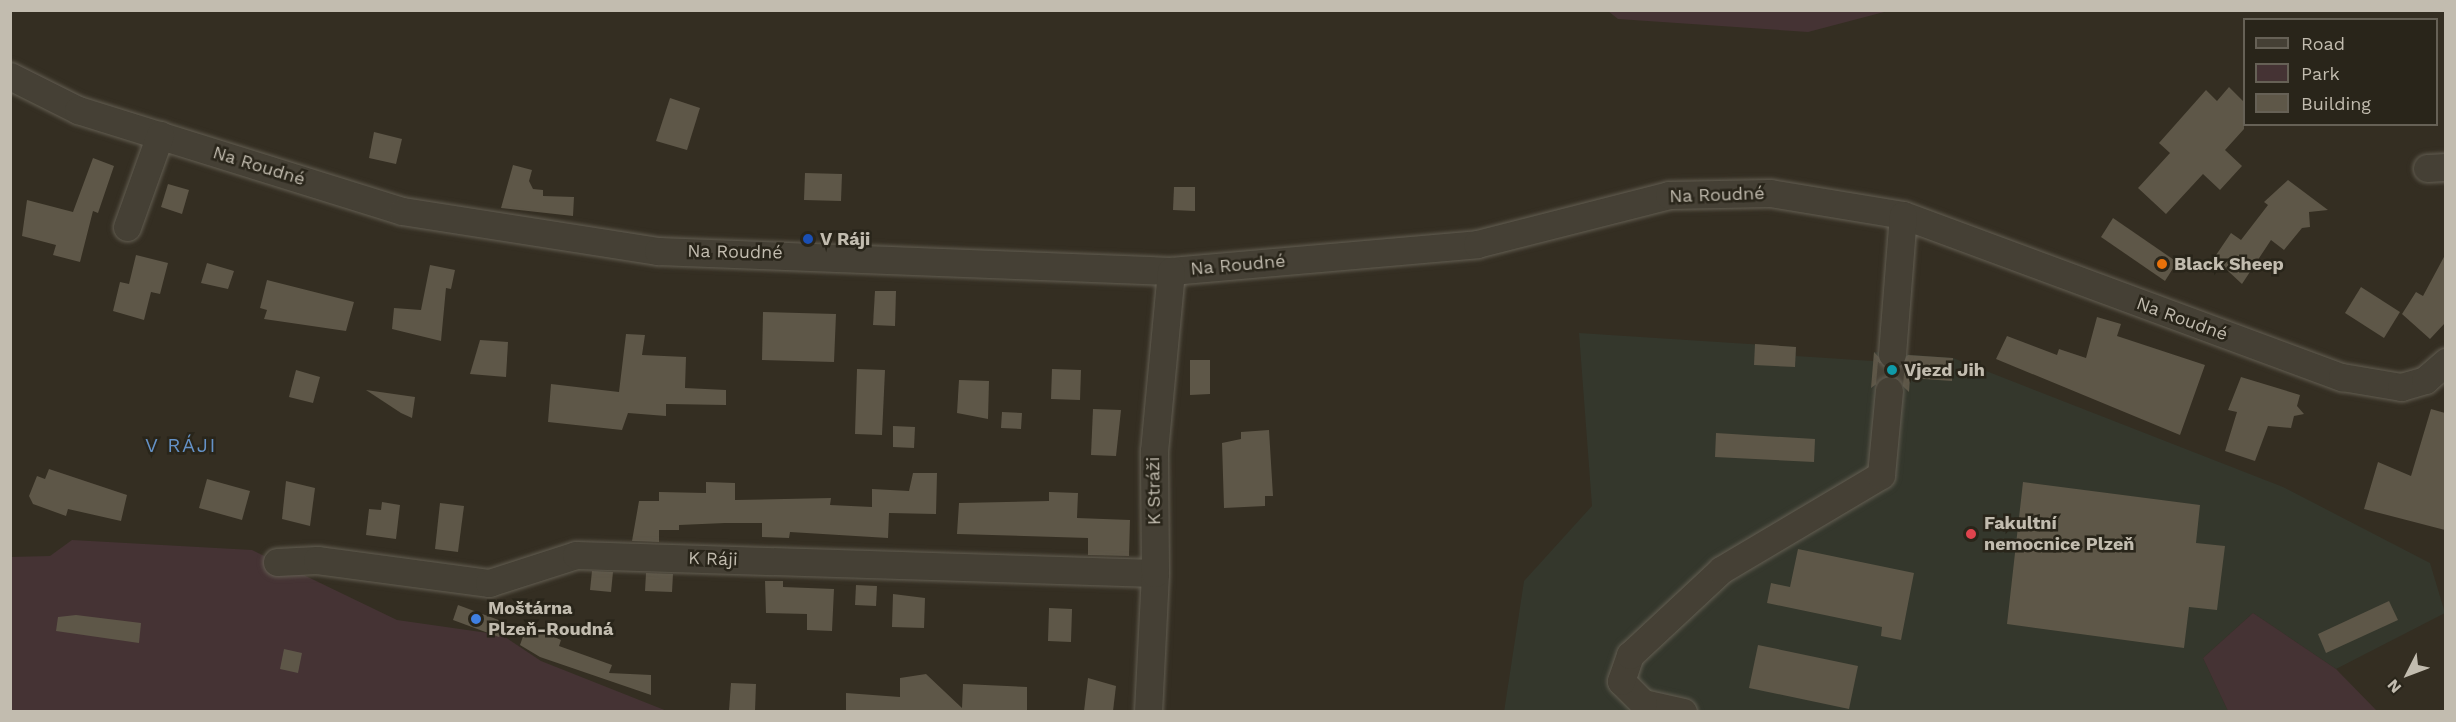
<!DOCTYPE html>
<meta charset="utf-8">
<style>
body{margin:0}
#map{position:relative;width:2456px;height:722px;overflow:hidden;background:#342e22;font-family:"Work Sans",sans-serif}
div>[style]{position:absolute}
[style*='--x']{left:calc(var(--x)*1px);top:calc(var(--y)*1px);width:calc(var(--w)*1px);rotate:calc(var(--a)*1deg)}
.medical>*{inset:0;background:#34372c}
.green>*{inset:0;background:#453334}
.building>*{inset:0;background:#5e5748}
.minor-tunnel>*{height:27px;margin-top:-13.5px;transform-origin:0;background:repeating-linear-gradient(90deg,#494337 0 27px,transparent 0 41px)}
.roads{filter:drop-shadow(0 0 2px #635e52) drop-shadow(0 0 2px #635e52)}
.minor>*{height:27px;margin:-13.5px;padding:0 13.5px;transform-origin:13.5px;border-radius:13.5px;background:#454035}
.dots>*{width:16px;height:16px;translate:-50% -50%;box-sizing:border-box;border:3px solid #29251a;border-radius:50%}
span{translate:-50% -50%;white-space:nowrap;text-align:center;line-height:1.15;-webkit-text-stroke:5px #29251a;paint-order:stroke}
.street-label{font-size:18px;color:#c2bcaf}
.poi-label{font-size:18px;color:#c2bcaf;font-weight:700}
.left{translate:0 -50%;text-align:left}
.neighbourhood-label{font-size:20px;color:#6592c7;letter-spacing:1.5px}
.frame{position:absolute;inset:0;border:12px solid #c2bcaf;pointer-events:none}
.legend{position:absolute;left:2243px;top:18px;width:195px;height:108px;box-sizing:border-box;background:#29251a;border:2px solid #666156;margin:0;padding:8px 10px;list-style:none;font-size:18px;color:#c2bcaf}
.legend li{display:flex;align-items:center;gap:12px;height:30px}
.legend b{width:30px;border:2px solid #666156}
.north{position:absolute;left:2378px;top:644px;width:60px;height:60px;-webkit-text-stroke:4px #29251a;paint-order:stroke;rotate:228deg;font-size:16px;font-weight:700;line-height:24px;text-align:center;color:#c2bcaf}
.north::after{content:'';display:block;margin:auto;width:21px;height:27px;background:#c2bcaf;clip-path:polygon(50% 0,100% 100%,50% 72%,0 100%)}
</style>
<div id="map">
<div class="medical">
<div style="clip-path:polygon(1579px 333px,1796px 347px,1796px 356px,1873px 361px,1874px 352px,1953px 358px,2283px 487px,2430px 563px,2445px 613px,2336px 669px,2253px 613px,2203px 658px,2228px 711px,1504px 712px,1524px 581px,1592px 506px)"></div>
</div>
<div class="green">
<div style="clip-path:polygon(1608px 11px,1888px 11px,1808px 32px,1618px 19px)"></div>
<div style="clip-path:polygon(72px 540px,252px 550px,397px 620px,502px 635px,541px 661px,667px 711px,11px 711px,10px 557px,50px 556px)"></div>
<div style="clip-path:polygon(2253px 613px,2336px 669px,2377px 711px,2228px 711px,2203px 658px)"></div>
</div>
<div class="building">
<div style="clip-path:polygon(2229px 87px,2244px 102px,2244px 129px,2225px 150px,2242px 166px,2220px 190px,2203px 174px,2166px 214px,2138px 188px,2170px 153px,2159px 143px,2206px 90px,2217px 101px)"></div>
<div style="clip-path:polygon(670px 98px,700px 108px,687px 150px,656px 141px)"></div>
<div style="clip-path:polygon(374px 132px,402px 139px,396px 164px,369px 158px)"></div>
<div style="clip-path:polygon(93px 158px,114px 166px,98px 213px,93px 211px,80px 262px,53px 255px,56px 245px,22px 236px,27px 200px,73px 212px)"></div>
<div style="clip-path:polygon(513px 165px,532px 170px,529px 181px,533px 189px,543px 190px,543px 196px,574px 197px,573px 216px,501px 208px)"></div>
<div style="clip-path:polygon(805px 173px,842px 174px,841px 201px,804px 200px)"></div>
<div style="clip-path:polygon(2288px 180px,2328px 210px,2309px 212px,2310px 227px,2302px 228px,2284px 250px,2271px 240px,2242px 284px,2214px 258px,2231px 233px,2241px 240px,2268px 205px,2264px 202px)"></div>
<div style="clip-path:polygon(168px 184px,189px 190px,182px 214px,161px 207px)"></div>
<div style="clip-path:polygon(1174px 187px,1195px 187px,1195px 211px,1173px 210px)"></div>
<div style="clip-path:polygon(2113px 218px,2177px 262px,2165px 281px,2101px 237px)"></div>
<div style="clip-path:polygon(136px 255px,168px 263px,160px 294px,151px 292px,144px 320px,113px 311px,120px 282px,129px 284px)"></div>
<div style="clip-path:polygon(2445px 255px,2445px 323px,2430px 339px,2402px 314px,2416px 292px,2423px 296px)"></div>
<div style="clip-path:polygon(207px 263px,234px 271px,228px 289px,201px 283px)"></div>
<div style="clip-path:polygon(430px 265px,455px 270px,451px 289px,446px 288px,441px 341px,392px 329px,394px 308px,421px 310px)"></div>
<div style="clip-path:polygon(267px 280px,354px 302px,346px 331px,264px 319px,267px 310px,260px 308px)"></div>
<div style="clip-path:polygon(2361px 287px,2400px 312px,2384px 338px,2345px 313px)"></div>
<div style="clip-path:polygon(875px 291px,896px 291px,895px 326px,873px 325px)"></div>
<div style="clip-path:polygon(763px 312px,836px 314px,834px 362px,762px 360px)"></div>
<div style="clip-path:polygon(2097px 317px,2121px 324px,2117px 336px,2205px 365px,2180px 435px,1996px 359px,2007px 336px,2057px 355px,2059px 349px,2086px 358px)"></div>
<div style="clip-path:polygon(626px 334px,645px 335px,642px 355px,686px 357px,685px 388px,726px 390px,726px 405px,666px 404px,666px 416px,628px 413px,622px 430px,548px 422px,551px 384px,619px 392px)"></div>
<div style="clip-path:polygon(480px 340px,508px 342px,506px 377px,470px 374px)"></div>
<div style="clip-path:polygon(1755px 344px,1796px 347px,1795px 367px,1754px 365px)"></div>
<div style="clip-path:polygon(1874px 352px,1891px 370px,1908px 355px,1953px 358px,1952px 381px,1910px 378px,1909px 392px,1890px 374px,1871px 388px)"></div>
<div style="clip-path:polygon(1190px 360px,1210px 360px,1210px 394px,1190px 395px)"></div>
<div style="clip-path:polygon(857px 369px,885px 370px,882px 435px,855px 434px)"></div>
<div style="clip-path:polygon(1052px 369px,1081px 370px,1080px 400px,1051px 399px)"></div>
<div style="clip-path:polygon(296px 370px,320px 377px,313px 403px,289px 397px)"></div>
<div style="clip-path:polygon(2241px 377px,2300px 395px,2297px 406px,2304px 414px,2294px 416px,2291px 428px,2268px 426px,2255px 461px,2225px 451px,2237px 412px,2228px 410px)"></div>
<div style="clip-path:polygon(959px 380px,989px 381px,988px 419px,957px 413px)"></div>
<div style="clip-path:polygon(366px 390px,415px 397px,412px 418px,401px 413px)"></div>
<div style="clip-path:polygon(1093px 409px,1121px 410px,1116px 456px,1091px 455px)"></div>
<div style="clip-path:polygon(2431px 409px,2445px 413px,2445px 530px,2364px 509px,2378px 462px,2411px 476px)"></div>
<div style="clip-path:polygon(1002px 412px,1022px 413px,1021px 429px,1001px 428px)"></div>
<div style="clip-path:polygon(893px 426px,915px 427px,914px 448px,893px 447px)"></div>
<div style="clip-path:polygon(1269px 430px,1273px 496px,1265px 496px,1265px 506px,1224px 508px,1222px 443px,1241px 439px,1241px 432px)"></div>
<div style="clip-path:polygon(1716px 433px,1815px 439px,1814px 462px,1715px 457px)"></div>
<div style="clip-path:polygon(49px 469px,127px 495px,121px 521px,68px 509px,66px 516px,33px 504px,29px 496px,37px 476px,45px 479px)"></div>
<div style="clip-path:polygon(913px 473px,937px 473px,936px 514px,889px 513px,888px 538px,790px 532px,789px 538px,762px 537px,762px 523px,725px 523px,679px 525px,679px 530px,659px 530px,659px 542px,632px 541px,639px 501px,659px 501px,659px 492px,706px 493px,706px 482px,735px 483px,735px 500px,831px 498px,830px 505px,872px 507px,872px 489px,909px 491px)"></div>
<div style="clip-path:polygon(207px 479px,250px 491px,242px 520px,199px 508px)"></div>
<div style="clip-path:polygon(286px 481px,315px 488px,310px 526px,282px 519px)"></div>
<div style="clip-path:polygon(2023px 482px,2200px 505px,2196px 543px,2225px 546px,2217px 610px,2189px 607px,2184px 648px,2007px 624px)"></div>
<div style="clip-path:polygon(1049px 492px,1078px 493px,1077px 518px,1130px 520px,1129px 556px,1088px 555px,1088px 538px,957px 534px,959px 503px,1049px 501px)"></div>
<div style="clip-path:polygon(382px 502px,400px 505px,396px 539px,366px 535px,369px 509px,381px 510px)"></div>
<div style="clip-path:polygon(440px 503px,464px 506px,458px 552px,435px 549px)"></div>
<div style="clip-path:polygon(1798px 549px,1914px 573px,1901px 640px,1881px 636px,1882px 627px,1767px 603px,1771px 583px,1790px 587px)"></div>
<div style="clip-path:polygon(592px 571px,613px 572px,611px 592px,590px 590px)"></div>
<div style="clip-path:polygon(646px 573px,673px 574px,672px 592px,645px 591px)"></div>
<div style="clip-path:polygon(765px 581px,783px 581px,783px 587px,834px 589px,832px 631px,807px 630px,807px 614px,766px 613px)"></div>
<div style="clip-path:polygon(856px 585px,877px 586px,876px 606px,855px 605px)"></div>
<div style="clip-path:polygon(893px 594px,925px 598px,924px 628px,892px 627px)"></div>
<div style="clip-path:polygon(2389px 601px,2398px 620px,2326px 653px,2318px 634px)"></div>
<div style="clip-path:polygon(458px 605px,504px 622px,499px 637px,453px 620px)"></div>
<div style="clip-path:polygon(1049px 608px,1072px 609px,1071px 642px,1048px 641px)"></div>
<div style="clip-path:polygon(76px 615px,141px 623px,139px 643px,56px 631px,58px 617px)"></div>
<div style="clip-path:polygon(527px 625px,561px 640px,559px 646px,612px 665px,609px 673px,651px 675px,651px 695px,540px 657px,520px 645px)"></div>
<div style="clip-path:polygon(1758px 645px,1858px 666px,1849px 709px,1749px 688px)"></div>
<div style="clip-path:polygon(284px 649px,302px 653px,298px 673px,280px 669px)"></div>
<div style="clip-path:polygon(926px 674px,962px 708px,963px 684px,1027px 687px,1027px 711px,846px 711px,846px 693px,900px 697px,900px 678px)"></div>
<div style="clip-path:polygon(1088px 678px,1116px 686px,1113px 711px,1084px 711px)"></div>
<div style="clip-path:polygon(731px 683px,756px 684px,755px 711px,729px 711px)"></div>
</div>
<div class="minor-tunnel">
<div style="--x:1889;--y:390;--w:36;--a:-85"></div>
</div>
<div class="roads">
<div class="minor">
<div style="--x:10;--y:76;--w:76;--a:26.6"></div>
<div style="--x:78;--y:110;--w:339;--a:17.3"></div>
<div style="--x:402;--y:211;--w:259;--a:8.9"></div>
<div style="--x:658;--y:251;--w:513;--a:2.23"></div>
<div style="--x:1171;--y:271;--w:307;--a:-5"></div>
<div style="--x:1477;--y:244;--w:198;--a:-14.3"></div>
<div style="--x:1669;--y:195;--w:101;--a:-1.1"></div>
<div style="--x:1770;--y:193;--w:135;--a:9.4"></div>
<div style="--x:1903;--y:215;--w:468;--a:20.3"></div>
<div style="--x:2342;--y:377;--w:60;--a:9.6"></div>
<div style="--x:2401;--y:387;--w:25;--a:-16"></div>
<div style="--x:2425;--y:380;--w:28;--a:-41"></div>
<div style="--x:2427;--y:168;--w:19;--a:-3"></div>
<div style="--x:127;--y:227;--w:98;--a:-70.3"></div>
<div style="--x:1892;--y:354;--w:139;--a:-85.5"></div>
<div style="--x:277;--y:562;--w:40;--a:-2.9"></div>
<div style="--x:317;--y:560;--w:174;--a:7.6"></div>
<div style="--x:489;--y:583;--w:91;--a:-17.8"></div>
<div style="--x:576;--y:555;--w:579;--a:1.78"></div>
<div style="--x:1148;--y:712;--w:139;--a:-87.1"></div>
<div style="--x:1155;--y:573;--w:122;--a:-90.5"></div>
<div style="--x:1154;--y:451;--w:181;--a:-84.6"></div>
<div style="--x:1683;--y:712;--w:41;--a:-167.3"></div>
<div style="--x:1643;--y:703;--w:31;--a:-135"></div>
<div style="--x:1621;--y:681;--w:28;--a:-71"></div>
<div style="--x:1630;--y:655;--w:125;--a:-43"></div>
<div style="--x:1721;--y:570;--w:186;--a:-30.7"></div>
<div style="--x:1881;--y:475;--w:85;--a:-84.6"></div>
</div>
</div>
<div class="dots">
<div style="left:808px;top:239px;background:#1a4fb4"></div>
<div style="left:2162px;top:264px;background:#e8710a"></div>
<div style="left:1892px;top:370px;background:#0f9aa8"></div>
<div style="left:1971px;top:534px;background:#e0444e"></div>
<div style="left:476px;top:619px;background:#3f7fe0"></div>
</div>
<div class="street-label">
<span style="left:259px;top:166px;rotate:17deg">Na Roudné</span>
<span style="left:1717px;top:195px;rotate:-2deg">Na Roudné</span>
<span style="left:735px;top:252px;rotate:1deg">Na Roudné</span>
<span style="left:1238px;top:265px;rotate:-5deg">Na Roudné</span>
<span style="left:2182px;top:319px;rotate:20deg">Na Roudné</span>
<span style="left:1154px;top:491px;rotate:-91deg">K Stráži</span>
<span style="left:713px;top:559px;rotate:2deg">K Ráji</span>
</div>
<div class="poi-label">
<span class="left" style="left:820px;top:239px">V Ráji</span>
<span class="left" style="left:2174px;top:264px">Black Sheep</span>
<span class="left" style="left:1904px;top:370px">Vjezd Jih</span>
<span class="left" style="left:1984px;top:534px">Fakultní<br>nemocnice Plzeň</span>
<span class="left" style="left:488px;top:619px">Moštárna<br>Plzeň-Roudná</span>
</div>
<div class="neighbourhood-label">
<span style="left:181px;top:445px">V RÁJI</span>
</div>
<div class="frame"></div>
<ul class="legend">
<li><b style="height:8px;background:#454035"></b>Road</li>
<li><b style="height:16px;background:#453334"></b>Park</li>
<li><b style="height:16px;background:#5e5748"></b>Building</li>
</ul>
<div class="north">N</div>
</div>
